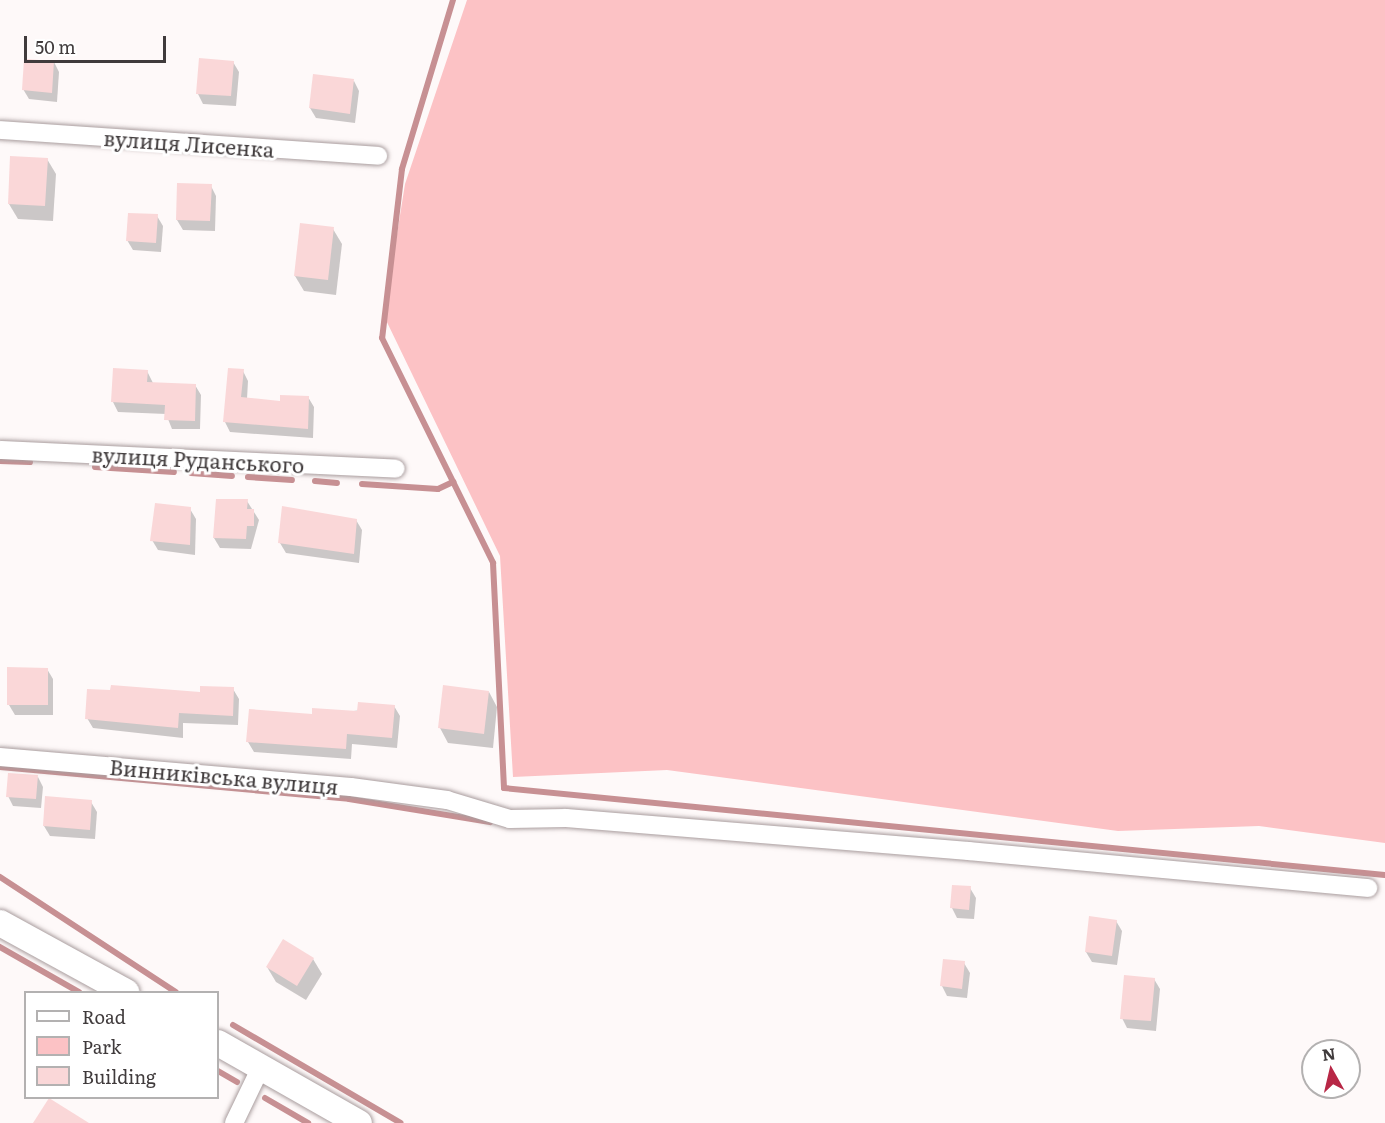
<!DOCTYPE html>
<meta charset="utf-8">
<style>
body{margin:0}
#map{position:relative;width:1385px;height:1123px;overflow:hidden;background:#fef9f9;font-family:Literata,serif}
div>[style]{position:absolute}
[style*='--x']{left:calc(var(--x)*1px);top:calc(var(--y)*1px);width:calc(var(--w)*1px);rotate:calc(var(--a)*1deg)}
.green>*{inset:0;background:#fcc2c5}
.shadow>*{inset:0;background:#0003}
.stream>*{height:6px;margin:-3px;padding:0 3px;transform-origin:3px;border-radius:3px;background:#c79093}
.building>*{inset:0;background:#fad7d8}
.roads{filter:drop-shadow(0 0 2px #a99d9e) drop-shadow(0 0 2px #a99d9e)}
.minor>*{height:18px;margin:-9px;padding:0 9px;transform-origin:9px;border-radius:9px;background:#fff}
.secondary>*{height:26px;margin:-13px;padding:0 13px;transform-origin:13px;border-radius:13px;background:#fff}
span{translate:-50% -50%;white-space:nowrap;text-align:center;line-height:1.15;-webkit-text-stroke:6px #fff;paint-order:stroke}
.street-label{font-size:21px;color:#403b3c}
.legend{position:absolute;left:24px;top:991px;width:195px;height:108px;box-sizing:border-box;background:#fff;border:2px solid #b3b1b1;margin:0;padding:8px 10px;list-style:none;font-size:18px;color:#403b3c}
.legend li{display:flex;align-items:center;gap:12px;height:30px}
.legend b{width:30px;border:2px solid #b3b1b1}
.north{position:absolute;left:1301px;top:1039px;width:60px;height:60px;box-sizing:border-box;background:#fff;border:2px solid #b3b1b1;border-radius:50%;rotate:352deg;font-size:16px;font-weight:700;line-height:24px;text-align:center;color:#403b3c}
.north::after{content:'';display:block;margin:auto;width:21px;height:27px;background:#b82746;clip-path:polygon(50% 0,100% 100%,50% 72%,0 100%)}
.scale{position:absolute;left:24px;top:36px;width:142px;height:27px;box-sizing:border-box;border:3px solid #403b3c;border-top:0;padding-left:8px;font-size:18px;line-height:21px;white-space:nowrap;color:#403b3c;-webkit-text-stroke:4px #fff;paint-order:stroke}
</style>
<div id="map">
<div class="green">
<div style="clip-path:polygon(467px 0,1385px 0,1385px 843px,1259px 826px,1118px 831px,667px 770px,513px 777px,500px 556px,384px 316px,405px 184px)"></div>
</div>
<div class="shadow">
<div style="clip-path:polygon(54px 62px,59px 72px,57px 102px,29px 99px,23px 89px)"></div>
<div style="clip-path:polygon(233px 62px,239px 72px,236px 106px,203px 104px,198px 94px)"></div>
<div style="clip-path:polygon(354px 81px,359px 91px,355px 123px,316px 118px,310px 108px)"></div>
<div style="clip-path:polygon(47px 159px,56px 174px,53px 221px,18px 219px,9px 204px)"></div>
<div style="clip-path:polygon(211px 186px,216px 196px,215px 231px,183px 230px,177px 220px)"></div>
<div style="clip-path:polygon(157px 216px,163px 226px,161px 252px,133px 250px,127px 240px)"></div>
<div style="clip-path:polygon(333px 229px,342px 244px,336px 295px,304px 291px,295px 276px)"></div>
<div style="clip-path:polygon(147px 371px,153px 383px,195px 385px,201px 395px,200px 429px,172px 429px,166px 414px,118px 412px,113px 402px)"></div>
<div style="clip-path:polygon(243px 371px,248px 381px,247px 399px,282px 402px,308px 397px,314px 407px,313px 438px,230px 432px,225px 422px)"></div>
<div style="clip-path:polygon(247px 501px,259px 520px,251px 549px,220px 548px,214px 538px)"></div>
<div style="clip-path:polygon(190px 509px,196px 519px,195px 555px,158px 550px,152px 540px)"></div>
<div style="clip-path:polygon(356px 520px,362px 530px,359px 563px,286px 553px,280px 543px)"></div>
<div style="clip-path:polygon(47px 669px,53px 679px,53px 715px,15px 715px,9px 705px)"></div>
<div style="clip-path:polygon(233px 689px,239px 699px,238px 725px,183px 723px,183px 738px,93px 728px,87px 718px)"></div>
<div style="clip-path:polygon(489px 692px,497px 707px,493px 748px,448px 743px,440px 728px)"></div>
<div style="clip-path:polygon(394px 706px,400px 716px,397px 748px,352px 744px,351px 759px,254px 752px,248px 742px,313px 716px)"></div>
<div style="clip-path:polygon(38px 777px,43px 787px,41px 808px,13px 806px,8px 796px)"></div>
<div style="clip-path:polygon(91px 802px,97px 812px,95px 839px,50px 836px,44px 826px)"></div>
<div style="clip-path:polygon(970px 888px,976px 898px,974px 919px,957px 918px,952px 908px)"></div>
<div style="clip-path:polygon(1116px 921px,1122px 931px,1117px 965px,1092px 962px,1086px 952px)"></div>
<div style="clip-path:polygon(313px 959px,322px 974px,306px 1000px,276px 982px,267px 967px)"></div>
<div style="clip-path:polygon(964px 963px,970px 973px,967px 998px,947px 996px,942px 986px)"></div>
<div style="clip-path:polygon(1154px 979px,1160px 989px,1156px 1031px,1127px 1028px,1122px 1018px)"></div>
</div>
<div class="stream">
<div style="--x:453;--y:0;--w:177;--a:106.8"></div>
<div style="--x:402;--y:169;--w:170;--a:96.7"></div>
<div style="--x:382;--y:338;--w:251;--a:63.7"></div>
<div style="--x:493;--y:563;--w:225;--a:87.2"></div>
<div style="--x:504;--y:788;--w:885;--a:5.64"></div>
<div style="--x:0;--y:461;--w:30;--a:2"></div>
<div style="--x:95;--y:467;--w:79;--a:3.6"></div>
<div style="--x:191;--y:473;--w:41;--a:4.2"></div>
<div style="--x:248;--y:477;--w:44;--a:3.9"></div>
<div style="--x:315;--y:481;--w:22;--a:5"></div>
<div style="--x:362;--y:484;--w:76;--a:3.8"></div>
<div style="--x:438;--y:489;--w:17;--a:-25"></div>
<div style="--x:0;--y:767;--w:350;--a:5.2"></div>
<div style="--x:349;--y:799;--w:143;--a:9.3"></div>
<div style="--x:0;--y:877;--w:210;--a:33.2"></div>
<div style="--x:0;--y:947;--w:91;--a:29.7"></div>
<div style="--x:233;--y:1025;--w:194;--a:30.3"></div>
<div style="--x:218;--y:1071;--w:22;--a:30"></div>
<div style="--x:265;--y:1098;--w:50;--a:30.2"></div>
</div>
<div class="building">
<div style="clip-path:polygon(199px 58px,234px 61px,231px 96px,196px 94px)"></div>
<div style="clip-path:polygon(24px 59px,54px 61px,52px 93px,22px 90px)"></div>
<div style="clip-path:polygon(313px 74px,354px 79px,350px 114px,309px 108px)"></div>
<div style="clip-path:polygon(10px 156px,48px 158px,45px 206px,8px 204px)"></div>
<div style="clip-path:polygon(177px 183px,212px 184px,210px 221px,176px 220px)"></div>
<div style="clip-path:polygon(128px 213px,158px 214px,156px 243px,126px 241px)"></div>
<div style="clip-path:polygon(300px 223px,334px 227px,328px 280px,294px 276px)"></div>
<div style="clip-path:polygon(113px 368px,148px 370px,147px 382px,196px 384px,195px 421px,164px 420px,165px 405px,111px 402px)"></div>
<div style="clip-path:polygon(228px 368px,244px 369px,241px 397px,280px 401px,280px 395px,309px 396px,308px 429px,223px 422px)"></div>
<div style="clip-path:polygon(216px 499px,248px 499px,247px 509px,254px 509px,254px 526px,247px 526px,246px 539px,213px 538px)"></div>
<div style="clip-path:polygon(155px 503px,191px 507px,190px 545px,150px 541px)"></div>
<div style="clip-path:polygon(282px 506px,357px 519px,354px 554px,278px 543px)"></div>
<div style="clip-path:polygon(7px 667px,48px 668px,48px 705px,7px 705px)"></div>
<div style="clip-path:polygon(111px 685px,200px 692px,200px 686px,234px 687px,233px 716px,179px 713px,178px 728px,85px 719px,87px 689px,110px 690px)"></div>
<div style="clip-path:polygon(443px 685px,489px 691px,484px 734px,438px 728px)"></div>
<div style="clip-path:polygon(358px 702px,395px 705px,392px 738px,347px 734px,346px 749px,246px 742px,249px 709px,312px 714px,312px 708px,357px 711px)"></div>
<div style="clip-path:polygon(8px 773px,38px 775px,36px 799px,6px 797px)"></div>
<div style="clip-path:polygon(45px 796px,92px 800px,90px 830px,43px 826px)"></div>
<div style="clip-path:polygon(952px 885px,971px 886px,969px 910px,950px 908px)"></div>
<div style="clip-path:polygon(1089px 916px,1117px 920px,1112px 956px,1085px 952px)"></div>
<div style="clip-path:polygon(283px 939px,314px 958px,297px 986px,266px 967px)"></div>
<div style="clip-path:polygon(943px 959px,965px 961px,962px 989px,940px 986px)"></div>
<div style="clip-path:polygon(1124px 975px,1155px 978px,1151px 1021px,1120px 1019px)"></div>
<div style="clip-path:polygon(49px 1098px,89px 1123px,33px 1123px)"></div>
</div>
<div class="roads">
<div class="minor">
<div style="--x:0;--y:130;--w:379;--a:3.9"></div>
<div style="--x:0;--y:450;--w:396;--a:2.7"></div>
<div style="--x:0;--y:757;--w:352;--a:4.9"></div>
<div style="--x:351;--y:787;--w:97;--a:7.7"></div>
<div style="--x:447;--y:800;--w:66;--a:16.8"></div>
<div style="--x:510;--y:819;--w:56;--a:-1"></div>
<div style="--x:566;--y:818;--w:404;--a:4.7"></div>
<div style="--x:969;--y:851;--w:401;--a:5.3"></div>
<div style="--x:234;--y:1123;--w:62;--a:-64.3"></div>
</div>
<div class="secondary">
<div style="--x:0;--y:923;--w:144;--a:28.7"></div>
<div style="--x:218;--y:1043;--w:162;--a:29.6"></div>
</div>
</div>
<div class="street-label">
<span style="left:189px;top:143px;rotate:4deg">вулиця Лисенка</span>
<span style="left:198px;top:459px;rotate:3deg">вулиця Руданського</span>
<span style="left:224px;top:776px;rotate:5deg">Винниківська вулиця</span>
</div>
<ul class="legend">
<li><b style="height:8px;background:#fff"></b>Road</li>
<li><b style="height:16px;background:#fcc2c5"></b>Park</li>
<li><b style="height:16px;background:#fad7d8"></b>Building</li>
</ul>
<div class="north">N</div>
<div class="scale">50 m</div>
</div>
